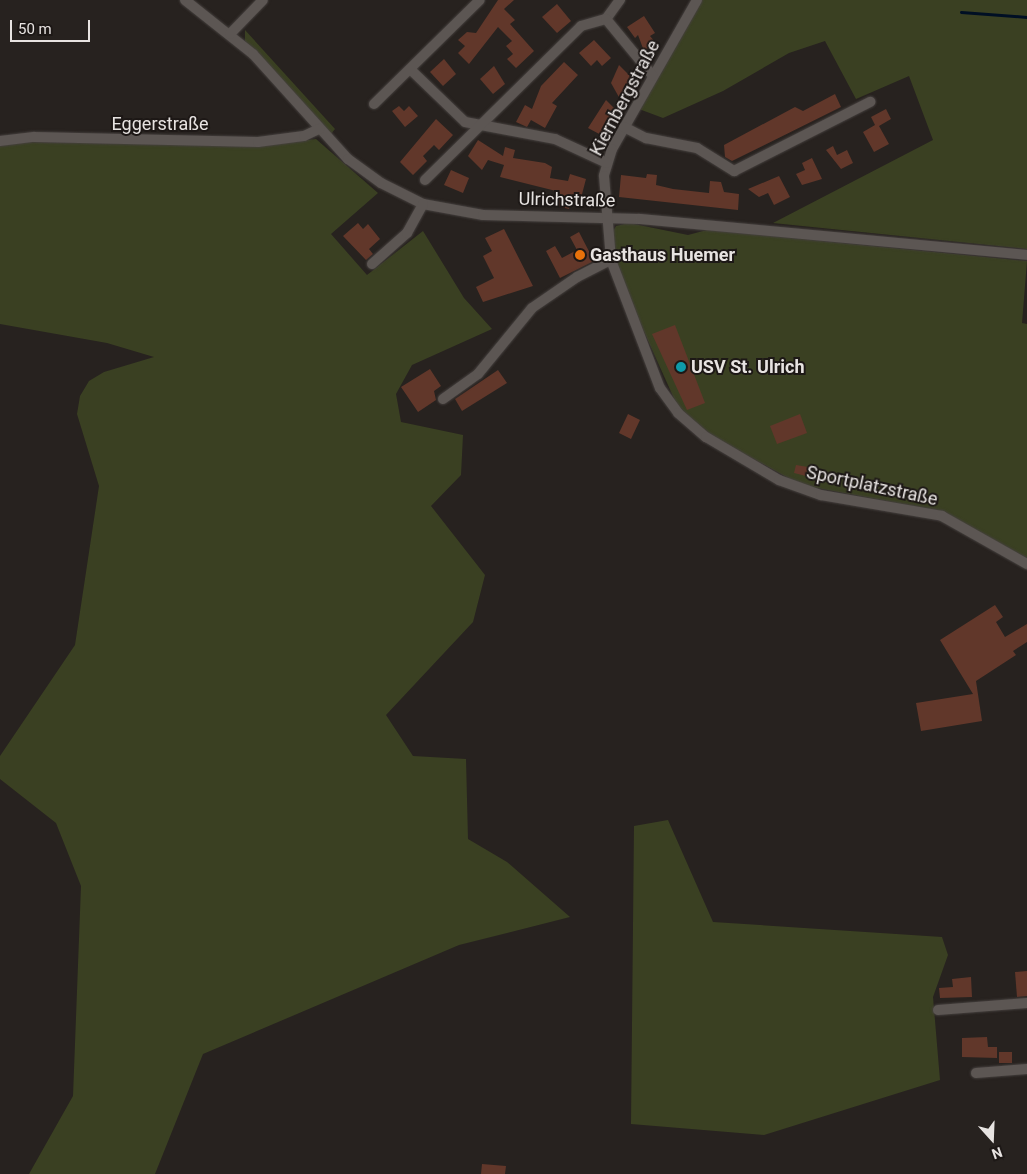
<!DOCTYPE html>
<meta charset="utf-8">
<style>
body{margin:0}
#map{position:relative;width:1027px;height:1174px;overflow:hidden;background:#27221f;font-family:Roboto,sans-serif}
div>[style]{position:absolute}
[style*='--x']{left:calc(var(--x)*1px);top:calc(var(--y)*1px);width:calc(var(--w)*1px);rotate:calc(var(--a)*1deg)}
.green>*{inset:0;background:#3a4022}
.stream>*{height:3px;margin:-1.5px;padding:0 1.5px;transform-origin:1.5px;border-radius:1.5px;background:#000f24}
.building>*{inset:0;background:#61372a}
.roads{filter:drop-shadow(0 0 1px #443f3d) drop-shadow(0 0 1px #443f3d)}
.minor>*{height:10px;margin:-5px;padding:0 5px;transform-origin:5px;border-radius:5px;background:#5c5653}
.dots>*{width:14px;height:14px;translate:-50% -50%;box-sizing:border-box;border:2px solid #1d1816;border-radius:50%}
span{translate:-50% -50%;white-space:nowrap;text-align:center;line-height:1.15;-webkit-text-stroke:4px #1d1816;paint-order:stroke}
.street-label{font-size:18px;color:#e7e3e1}
.poi-label{font-size:18px;color:#e7e3e1;font-weight:700}
.left{translate:0 -50%;text-align:left}
.north{position:absolute;left:967px;top:1114px;width:50px;height:50px;-webkit-text-stroke:4px #1d1816;paint-order:stroke;rotate:160deg;font-size:14px;font-weight:700;line-height:20px;text-align:center;color:#e7e3e1}
.north::after{content:'';display:block;margin:auto;width:18px;height:22px;background:#e7e3e1;clip-path:polygon(50% 0,100% 100%,50% 72%,0 100%)}
.scale{position:absolute;left:10px;top:20px;width:80px;height:22px;box-sizing:border-box;border:2px solid #e7e3e1;border-top:0;padding-left:6px;font-size:15px;line-height:18px;white-space:nowrap;color:#e7e3e1;-webkit-text-stroke:4px #1d1816;paint-order:stroke}
</style>
<div id="map">
<div class="green">
<div style="clip-path:polygon(702px 0,1027px 0,1027px 249px,773px 223px,933px 140px,909px 76px,856px 99px,825px 41px,789px 53px,723px 91px,663px 118px,639px 109px)"></div>
<div style="clip-path:polygon(245px 30px,335px 129px,331px 134px,245px 41px)"></div>
<div style="clip-path:polygon(316px 139px,378px 193px,331px 234px,367px 275px,423px 231px,464px 298px,492px 329px,412px 365px,396px 394px,401px 422px,463px 435px,461px 475px,431px 506px,485px 575px,473px 622px,386px 715px,413px 756px,466px 759px,468px 839px,507px 862px,570px 917px,459px 945px,203px 1054px,155px 1174px,29px 1174px,73px 1096px,81px 886px,56px 823px,0 779px,0 756px,75px 645px,99px 486px,77px 414px,80px 396px,89px 381px,104px 372px,154px 357px,107px 343px,0 324px,0 146px,28px 142px,258px 146px)"></div>
<div style="clip-path:polygon(629px 223px,688px 235px,707px 230px,1027px 261px,1022px 323px,1027px 324px,1027px 558px,940px 511px,801px 485px,708px 434px,677px 405px,622px 283px,611px 235px,616px 226px)"></div>
<div style="clip-path:polygon(668px 820px,713px 922px,942px 937px,948px 955px,933px 997px,940px 1080px,764px 1135px,631px 1124px,634px 826px)"></div>
</div>
<div class="stream">
<div style="--x:961;--y:12;--w:66;--a:4.3"></div>
</div>
<div class="building">
<div style="clip-path:polygon(498px 0,514px 0,504px 9px,515px 20px,510px 24px,534px 51px,516px 68px,507px 59px,513px 54px,506px 46px,512px 41px,498px 27px,469px 64px,458px 53px,465px 46px,458px 40px,467px 32px,476px 33px)"></div>
<div style="clip-path:polygon(557px 4px,571px 21px,557px 33px,542px 17px)"></div>
<div style="clip-path:polygon(644px 16px,655px 33px,650px 36px,656px 43px,644px 51px,638px 35px,635px 38px,627px 27px)"></div>
<div style="clip-path:polygon(594px 40px,611px 58px,602px 66px,597px 60px,591px 66px,579px 53px)"></div>
<div style="clip-path:polygon(444px 59px,456px 74px,443px 86px,430px 72px)"></div>
<div style="clip-path:polygon(564px 62px,578px 75px,552px 103px,557px 106px,545px 128px,531px 120px,527px 127px,516px 122px,525px 105px,532px 109px,541px 86px)"></div>
<div style="clip-path:polygon(619px 65px,634px 80px,620px 99px,611px 83px)"></div>
<div style="clip-path:polygon(494px 66px,505px 84px,493px 94px,480px 79px)"></div>
<div style="clip-path:polygon(835px 94px,841px 107px,732px 161px,725px 157px,724px 145px,795px 107px,803px 111px)"></div>
<div style="clip-path:polygon(606px 100px,614px 108px,610px 114px,614px 117px,603px 136px,588px 128px)"></div>
<div style="clip-path:polygon(399px 106px,404px 111px,409px 106px,418px 116px,405px 127px,392px 111px)"></div>
<div style="clip-path:polygon(886px 109px,891px 119px,879px 126px,889px 144px,874px 152px,863px 132px,875px 125px,871px 117px)"></div>
<div style="clip-path:polygon(436px 119px,453px 135px,439px 150px,434px 145px,423px 156px,427px 161px,413px 175px,400px 162px)"></div>
<div style="clip-path:polygon(478px 140px,503px 156px,505px 147px,515px 150px,513px 158px,545px 163px,552px 167px,550px 178px,568px 181px,570px 174px,586px 179px,581px 198px,573px 195px,569px 209px,557px 206px,560px 192px,500px 177px,504px 165px,488px 160px,482px 170px,468px 156px)"></div>
<div style="clip-path:polygon(833px 146px,837px 155px,847px 150px,853px 163px,841px 169px,826px 150px)"></div>
<div style="clip-path:polygon(812px 158px,822px 179px,802px 185px,796px 174px,805px 170px,802px 163px)"></div>
<div style="clip-path:polygon(451px 170px,469px 178px,463px 193px,444px 185px)"></div>
<div style="clip-path:polygon(647px 174px,657px 175px,656px 185px,673px 189px,709px 193px,710px 181px,721px 182px,724px 192px,739px 194px,738px 210px,619px 197px,621px 175px,646px 178px)"></div>
<div style="clip-path:polygon(779px 176px,790px 197px,774px 205px,768px 193px,759px 197px,748px 189px)"></div>
<div style="clip-path:polygon(358px 223px,363px 229px,368px 224px,380px 239px,369px 249px,373px 254px,366px 260px,343px 236px)"></div>
<div style="clip-path:polygon(504px 229px,533px 286px,483px 302px,476px 287px,494px 278px,483px 256px,492px 251px,485px 238px)"></div>
<div style="clip-path:polygon(579px 232px,594px 261px,560px 278px,546px 251px,555px 246px,562px 258px,577px 250px,570px 237px)"></div>
<div style="clip-path:polygon(675px 325px,705px 403px,687px 410px,652px 334px)"></div>
<div style="clip-path:polygon(430px 369px,441px 386px,434px 391px,436px 400px,418px 412px,401px 387px)"></div>
<div style="clip-path:polygon(498px 370px,507px 383px,462px 411px,455px 399px)"></div>
<div style="clip-path:polygon(628px 414px,640px 420px,631px 439px,619px 433px)"></div>
<div style="clip-path:polygon(800px 414px,807px 433px,777px 444px,770px 426px)"></div>
<div style="clip-path:polygon(796px 465px,808px 467px,806px 476px,794px 473px)"></div>
<div style="clip-path:polygon(995px 605px,1003px 617px,996px 622px,1005px 637px,1027px 624px,1027px 642px,1013px 651px,1016px 655px,976px 681px,982px 721px,921px 731px,916px 703px,973px 694px,940px 640px)"></div>
<div style="clip-path:polygon(1027px 971px,1027px 996px,1017px 997px,1015px 972px)"></div>
<div style="clip-path:polygon(971px 977px,972px 997px,940px 998px,939px 988px,953px 987px,952px 979px)"></div>
<div style="clip-path:polygon(987px 1037px,988px 1047px,997px 1047px,997px 1058px,962px 1057px,962px 1038px)"></div>
<div style="clip-path:polygon(999px 1052px,1012px 1052px,1012px 1063px,999px 1063px)"></div>
<div style="clip-path:polygon(482px 1164px,506px 1166px,505px 1174px,481px 1174px)"></div>
</div>
<div class="roads">
<div class="minor">
<div style="--x:185;--y:0;--w:87;--a:38.5"></div>
<div style="--x:253;--y:54;--w:142;--a:47.9"></div>
<div style="--x:348;--y:159;--w:41;--a:36"></div>
<div style="--x:381;--y:183;--w:47;--a:26.6"></div>
<div style="--x:423;--y:204;--w:61;--a:10.4"></div>
<div style="--x:483;--y:215;--w:157;--a:1.5"></div>
<div style="--x:640;--y:219;--w:389;--a:5.3"></div>
<div style="--x:697;--y:0;--w:172;--a:119.7"></div>
<div style="--x:612;--y:149;--w:28;--a:107"></div>
<div style="--x:604;--y:176;--w:84;--a:85.2"></div>
<div style="--x:611;--y:260;--w:137;--a:69.1"></div>
<div style="--x:660;--y:388;--w:31;--a:54"></div>
<div style="--x:678;--y:413;--w:37;--a:41"></div>
<div style="--x:706;--y:437;--w:85;--a:30.5"></div>
<div style="--x:779;--y:480;--w:45;--a:19.7"></div>
<div style="--x:821;--y:495;--w:123;--a:9.8"></div>
<div style="--x:942;--y:516;--w:98;--a:29.5"></div>
<div style="--x:606;--y:19;--w:24;--a:-54"></div>
<div style="--x:230;--y:34;--w:47;--a:-45.9"></div>
<div style="--x:411;--y:70;--w:75;--a:43.9"></div>
<div style="--x:465;--y:122;--w:92;--a:10.7"></div>
<div style="--x:555;--y:139;--w:57;--a:24.8"></div>
<div style="--x:374;--y:104;--w:148;--a:-44.5"></div>
<div style="--x:624;--y:127;--w:25;--a:27"></div>
<div style="--x:646;--y:138;--w:52;--a:11.1"></div>
<div style="--x:697;--y:148;--w:44;--a:31.9"></div>
<div style="--x:734;--y:171;--w:153;--a:-26.9"></div>
<div style="--x:0;--y:141;--w:34;--a:-7"></div>
<div style="--x:34;--y:137;--w:224;--a:1.3"></div>
<div style="--x:258;--y:142;--w:46;--a:-7.4"></div>
<div style="--x:304;--y:136;--w:17;--a:-25"></div>
<div style="--x:425;--y:180;--w:219;--a:-44.6"></div>
<div style="--x:581;--y:26;--w:26;--a:-16"></div>
<div style="--x:606;--y:19;--w:74;--a:50.5"></div>
<div style="--x:372;--y:264;--w:47;--a:-41.5"></div>
<div style="--x:407;--y:233;--w:33;--a:-61"></div>
<div style="--x:443;--y:399;--w:43;--a:-35.5"></div>
<div style="--x:478;--y:374;--w:85;--a:-50.7"></div>
<div style="--x:532;--y:308;--w:55;--a:-34.6"></div>
<div style="--x:577;--y:277;--w:38;--a:-27"></div>
<div style="--x:938;--y:1010;--w:89;--a:-4.5"></div>
<div style="--x:976;--y:1073;--w:51;--a:-4.5"></div>
</div>
</div>
<div class="dots">
<div style="left:580px;top:255px;background:#e8710a"></div>
<div style="left:681px;top:367px;background:#0f9aa8"></div>
</div>
<div class="street-label">
<span style="left:625px;top:98px;rotate:-62deg">Kiernbergstraße</span>
<span style="left:160px;top:124px">Eggerstraße</span>
<span style="left:567px;top:200px;rotate:1deg">Ulrichstraße</span>
<span style="left:872px;top:486px;rotate:12deg">Sportplatzstraße</span>
</div>
<div class="poi-label">
<span class="left" style="left:590px;top:255px">Gasthaus Huemer</span>
<span class="left" style="left:691px;top:367px">USV St. Ulrich</span>
</div>
<div class="north">N</div>
<div class="scale">50 m</div>
</div>
